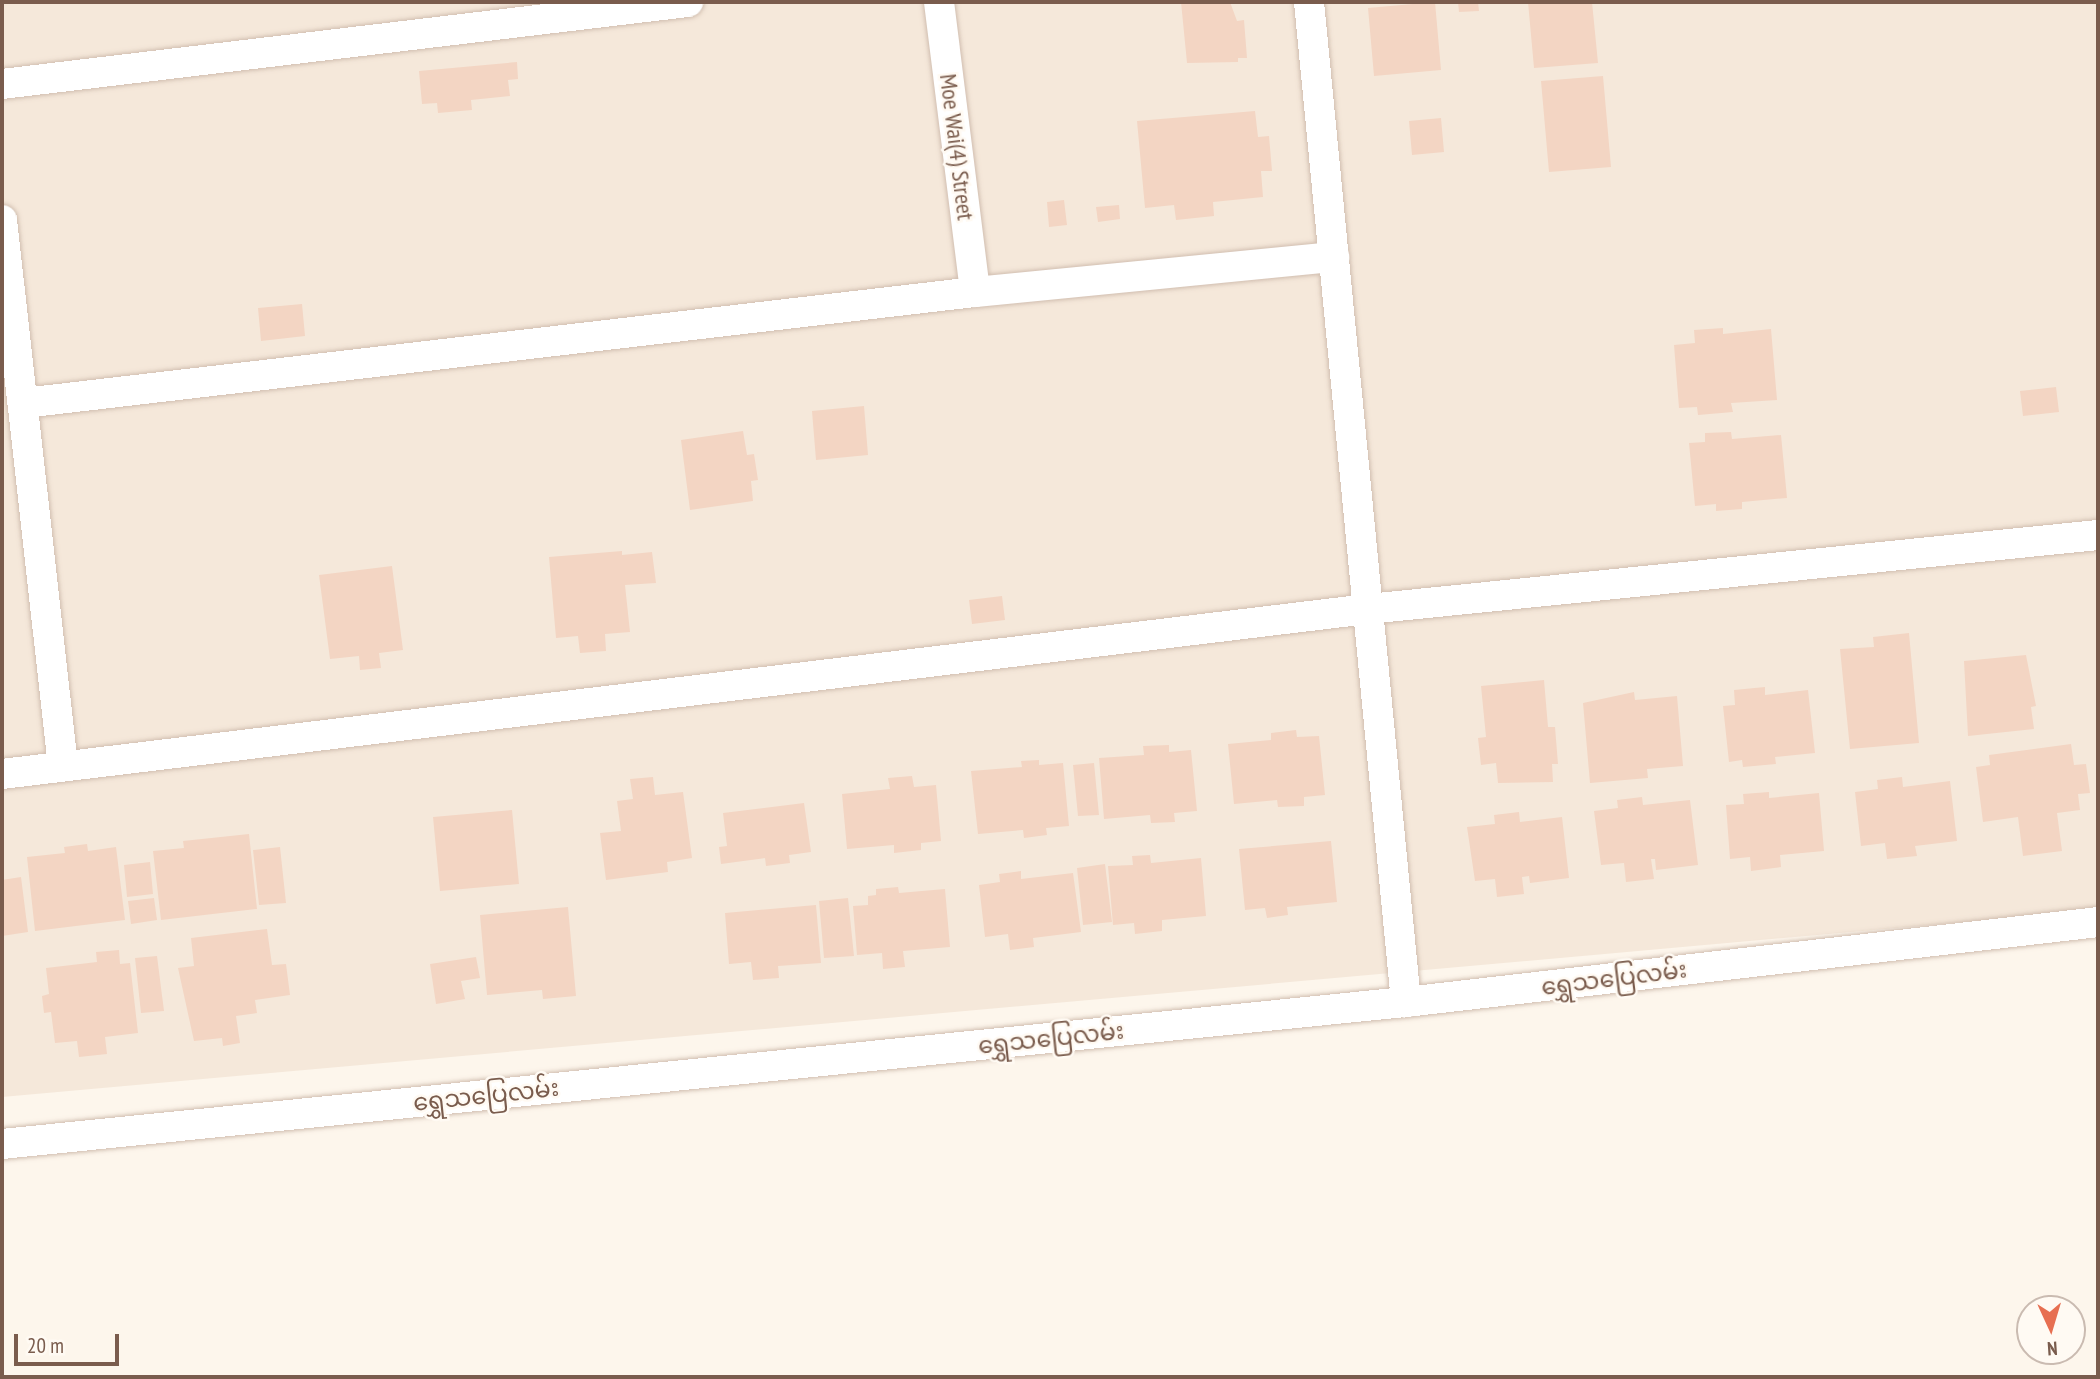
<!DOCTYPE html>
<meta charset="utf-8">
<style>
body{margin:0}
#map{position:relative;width:2100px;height:1379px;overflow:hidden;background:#fdf6ec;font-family:"PT Sans Narrow","Noto Sans Myanmar",sans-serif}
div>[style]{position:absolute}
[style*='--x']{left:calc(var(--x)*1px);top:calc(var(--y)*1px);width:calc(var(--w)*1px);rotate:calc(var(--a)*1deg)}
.residential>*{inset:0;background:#f5e8da}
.building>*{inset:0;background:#f3d5c3}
.roads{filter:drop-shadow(0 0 2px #d1beb0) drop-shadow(0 0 2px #d1beb0)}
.minor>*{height:30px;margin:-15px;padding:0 15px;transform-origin:15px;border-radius:15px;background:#fff}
span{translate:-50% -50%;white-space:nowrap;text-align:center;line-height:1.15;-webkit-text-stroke:5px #fffaf3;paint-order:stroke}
.street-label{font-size:24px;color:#7a5c4d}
.frame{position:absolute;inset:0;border:4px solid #7a5c4d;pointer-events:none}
.north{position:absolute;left:2016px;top:1295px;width:70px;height:70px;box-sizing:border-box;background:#fffaf3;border:2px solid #cabbb1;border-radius:50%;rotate:176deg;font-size:19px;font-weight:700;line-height:28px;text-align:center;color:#7a5c4d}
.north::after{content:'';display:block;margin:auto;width:24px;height:32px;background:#e76f51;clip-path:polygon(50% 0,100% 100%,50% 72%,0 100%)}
.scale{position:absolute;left:14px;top:1334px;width:105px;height:32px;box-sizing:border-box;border:4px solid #7a5c4d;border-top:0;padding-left:9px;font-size:21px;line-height:24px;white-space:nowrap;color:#7a5c4d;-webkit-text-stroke:5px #fffaf3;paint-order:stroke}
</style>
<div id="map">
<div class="residential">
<div style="clip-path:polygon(2px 2px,2098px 2px,2098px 910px,2px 1097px)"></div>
</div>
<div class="building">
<div style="clip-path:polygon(1181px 2px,1230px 2px,1237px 21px,1244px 20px,1247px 58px,1238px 58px,1238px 62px,1187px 63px)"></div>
<div style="clip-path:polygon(1435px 2px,1441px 70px,1374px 76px,1368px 8px)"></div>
<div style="clip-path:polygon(1458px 2px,1478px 2px,1479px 11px,1459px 12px)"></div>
<div style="clip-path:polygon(1528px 2px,1592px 2px,1598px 63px,1534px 68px)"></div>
<div style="clip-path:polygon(517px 62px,518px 79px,508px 80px,510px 96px,471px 100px,472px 110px,438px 113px,437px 103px,422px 104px,419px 71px)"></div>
<div style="clip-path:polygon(1603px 76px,1611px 167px,1549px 172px,1541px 81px)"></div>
<div style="clip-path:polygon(1255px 111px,1258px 137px,1269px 136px,1272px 171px,1261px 171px,1263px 197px,1213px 202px,1214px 216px,1176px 220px,1174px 205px,1145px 208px,1137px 121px)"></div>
<div style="clip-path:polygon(1441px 118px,1444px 152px,1412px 155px,1409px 121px)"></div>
<div style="clip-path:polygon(1064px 200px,1067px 225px,1049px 227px,1047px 202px)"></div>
<div style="clip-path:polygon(1119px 205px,1120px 219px,1098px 222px,1096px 207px)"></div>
<div style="clip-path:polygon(302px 304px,305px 336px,261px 341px,258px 308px)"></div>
<div style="clip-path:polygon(1723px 328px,1723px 334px,1771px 329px,1777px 400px,1731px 403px,1733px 412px,1698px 415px,1697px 407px,1679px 408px,1674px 345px,1695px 343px,1694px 330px)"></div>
<div style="clip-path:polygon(2056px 387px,2059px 412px,2023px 416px,2020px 391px)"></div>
<div style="clip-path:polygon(864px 406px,868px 455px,816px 460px,812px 411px)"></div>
<div style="clip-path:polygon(743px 431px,747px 455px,754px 454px,758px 480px,751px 481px,753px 501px,690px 510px,681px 440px)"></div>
<div style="clip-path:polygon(1731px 432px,1732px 439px,1781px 435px,1787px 498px,1742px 502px,1742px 509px,1716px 511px,1716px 504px,1695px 506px,1689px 443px,1705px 442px,1705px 433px)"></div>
<div style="clip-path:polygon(622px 551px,622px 555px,652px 552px,656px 583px,625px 585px,630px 632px,605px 634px,606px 651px,580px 653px,578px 636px,556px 638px,549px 557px)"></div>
<div style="clip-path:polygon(392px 566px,403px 650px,379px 653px,381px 668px,360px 670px,359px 656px,330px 659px,319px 575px)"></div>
<div style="clip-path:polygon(1002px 596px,1005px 620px,972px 624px,969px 600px)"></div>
<div style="clip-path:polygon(1909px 633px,1919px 743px,1850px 749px,1840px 649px,1874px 647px,1873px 637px)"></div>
<div style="clip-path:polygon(2026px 655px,2036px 706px,2031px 707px,2034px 729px,1968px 736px,1964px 661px)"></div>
<div style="clip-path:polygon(1544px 680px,1548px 727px,1555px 727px,1558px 764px,1552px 764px,1553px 782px,1498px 783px,1496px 763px,1481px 765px,1478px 738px,1486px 737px,1481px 686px)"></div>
<div style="clip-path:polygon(1765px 687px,1765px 695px,1808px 690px,1815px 753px,1775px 757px,1776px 764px,1743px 767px,1742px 760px,1729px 762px,1723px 706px,1735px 705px,1734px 690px)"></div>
<div style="clip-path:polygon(1634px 692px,1635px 700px,1677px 696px,1683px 766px,1647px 769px,1648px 778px,1590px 783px,1583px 703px)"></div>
<div style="clip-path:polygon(1296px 730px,1297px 737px,1319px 736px,1325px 795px,1304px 797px,1304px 806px,1278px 807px,1277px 800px,1234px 804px,1228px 744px,1271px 740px,1271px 733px)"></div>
<div style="clip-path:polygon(2071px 744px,2074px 765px,2086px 764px,2090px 793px,2078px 794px,2080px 810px,2057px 813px,2062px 851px,2023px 856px,2018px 817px,1983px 822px,1976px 767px,1990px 765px,1989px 755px)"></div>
<div style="clip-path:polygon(1169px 745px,1169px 752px,1191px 750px,1197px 811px,1174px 813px,1175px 822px,1151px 823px,1150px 815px,1104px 819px,1099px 758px,1144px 755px,1143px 746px)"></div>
<div style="clip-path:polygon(1039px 760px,1039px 765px,1063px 763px,1069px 826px,1046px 828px,1047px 835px,1024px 838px,1023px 830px,978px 834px,971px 771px,1022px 767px,1021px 761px)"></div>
<div style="clip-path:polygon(1094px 763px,1099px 815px,1078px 816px,1073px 765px)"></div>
<div style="clip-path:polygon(912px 776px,914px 787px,936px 785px,941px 841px,921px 843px,921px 850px,894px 853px,894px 845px,847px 849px,842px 794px,890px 789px,888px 778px)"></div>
<div style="clip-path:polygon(653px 777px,655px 795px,683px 792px,692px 858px,667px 862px,668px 872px,606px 880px,600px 833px,621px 831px,617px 801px,633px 799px,630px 779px)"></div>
<div style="clip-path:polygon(1902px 777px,1903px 787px,1950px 781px,1957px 841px,1915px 846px,1917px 856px,1887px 859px,1885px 843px,1861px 846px,1855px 792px,1878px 789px,1877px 780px)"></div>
<div style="clip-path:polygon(1769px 792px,1769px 798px,1819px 793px,1824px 851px,1780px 855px,1781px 867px,1751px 871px,1750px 857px,1730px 859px,1726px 805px,1744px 804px,1743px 794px)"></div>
<div style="clip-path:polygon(1642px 797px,1643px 805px,1690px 800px,1698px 865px,1656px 870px,1655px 859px,1651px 859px,1654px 879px,1626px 882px,1624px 863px,1601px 865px,1594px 811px,1618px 808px,1617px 800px)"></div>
<div style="clip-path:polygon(804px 803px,811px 852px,789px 855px,790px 863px,766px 866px,765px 858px,721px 864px,719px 847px,727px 846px,723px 813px)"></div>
<div style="clip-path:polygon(512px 810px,519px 884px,440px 891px,433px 817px)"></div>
<div style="clip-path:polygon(1519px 812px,1520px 822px,1562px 817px,1569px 878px,1530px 883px,1529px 876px,1522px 877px,1524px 894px,1497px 897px,1495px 879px,1475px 881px,1467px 827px,1495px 824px,1494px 815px)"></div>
<div style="clip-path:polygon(249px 834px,257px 909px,161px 920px,153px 851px,184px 848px,183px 841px)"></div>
<div style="clip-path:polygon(1331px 841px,1337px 902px,1287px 907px,1288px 915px,1267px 918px,1265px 908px,1245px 910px,1239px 849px)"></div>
<div style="clip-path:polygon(87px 844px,88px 851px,116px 847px,125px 920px,35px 931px,27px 857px,65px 853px,64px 847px)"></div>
<div style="clip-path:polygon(280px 847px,286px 903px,259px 905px,253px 850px)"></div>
<div style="clip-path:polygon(1150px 855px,1151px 863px,1201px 858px,1206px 916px,1162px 920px,1162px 931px,1135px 934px,1134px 923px,1113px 925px,1108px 866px,1133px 865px,1132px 856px)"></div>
<div style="clip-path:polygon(150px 862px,153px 894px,127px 897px,124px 865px)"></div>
<div style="clip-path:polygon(1105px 864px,1112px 922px,1083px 925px,1077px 868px)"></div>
<div style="clip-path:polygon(1021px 871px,1021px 879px,1073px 873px,1081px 932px,1033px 938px,1034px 947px,1010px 950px,1008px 934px,985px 937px,979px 885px,1000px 882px,999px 874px)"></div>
<div style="clip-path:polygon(21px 877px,28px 932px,2px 936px,2px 880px)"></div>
<div style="clip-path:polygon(898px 887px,899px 893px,945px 889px,950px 947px,903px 951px,905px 967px,883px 969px,882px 953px,857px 955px,853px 906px,868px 905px,868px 896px,876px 895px,876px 889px)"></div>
<div style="clip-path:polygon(154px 898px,157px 920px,131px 924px,128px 901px)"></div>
<div style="clip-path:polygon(848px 898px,854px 956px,824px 958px,819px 901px)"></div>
<div style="clip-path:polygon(816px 905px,821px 963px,778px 966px,779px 978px,753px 980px,751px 962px,729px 964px,725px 913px)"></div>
<div style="clip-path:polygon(568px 907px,576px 996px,543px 999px,542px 990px,487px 995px,480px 915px)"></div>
<div style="clip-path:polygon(267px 929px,272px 965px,286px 964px,290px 995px,255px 1000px,257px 1013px,236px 1016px,240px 1043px,223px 1046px,222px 1038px,194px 1041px,178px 968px,194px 966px,191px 938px)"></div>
<div style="clip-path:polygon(119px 950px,120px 964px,130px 963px,138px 1033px,105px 1037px,107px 1054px,79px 1057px,77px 1041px,55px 1043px,51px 1012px,44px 1013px,42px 996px,49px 994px,46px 968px,97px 962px,96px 952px)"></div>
<div style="clip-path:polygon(157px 956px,164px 1011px,141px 1013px,135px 958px)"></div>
<div style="clip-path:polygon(476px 957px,480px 978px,461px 981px,465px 999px,436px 1004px,430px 964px)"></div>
</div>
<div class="roads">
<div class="minor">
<div style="--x:939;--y:2;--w:292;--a:82.9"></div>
<div style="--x:1309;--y:2;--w:1005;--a:84.46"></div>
<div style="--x:2;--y:84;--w:691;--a:-6.82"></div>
<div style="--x:2;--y:220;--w:549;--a:83.63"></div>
<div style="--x:24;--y:403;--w:957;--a:-6.66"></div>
<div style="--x:975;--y:292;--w:361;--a:-5.6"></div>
<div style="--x:2;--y:774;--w:1376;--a:-6.89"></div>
<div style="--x:1368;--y:609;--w:734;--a:-5.79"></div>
<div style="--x:2;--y:1144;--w:1411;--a:-5.78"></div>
<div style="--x:1406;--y:1002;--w:697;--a:-6.59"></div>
</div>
</div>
<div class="street-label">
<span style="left:957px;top:147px;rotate:83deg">Moe Wai(4) Street</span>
<span style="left:1614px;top:978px;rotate:-7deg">ရွှေသပြေလမ်း</span>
<span style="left:1051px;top:1038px;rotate:-6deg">ရွှေသပြေလမ်း</span>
<span style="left:486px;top:1095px;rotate:-6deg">ရွှေသပြေလမ်း</span>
</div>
<div class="frame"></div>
<div class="north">N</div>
<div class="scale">20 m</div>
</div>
